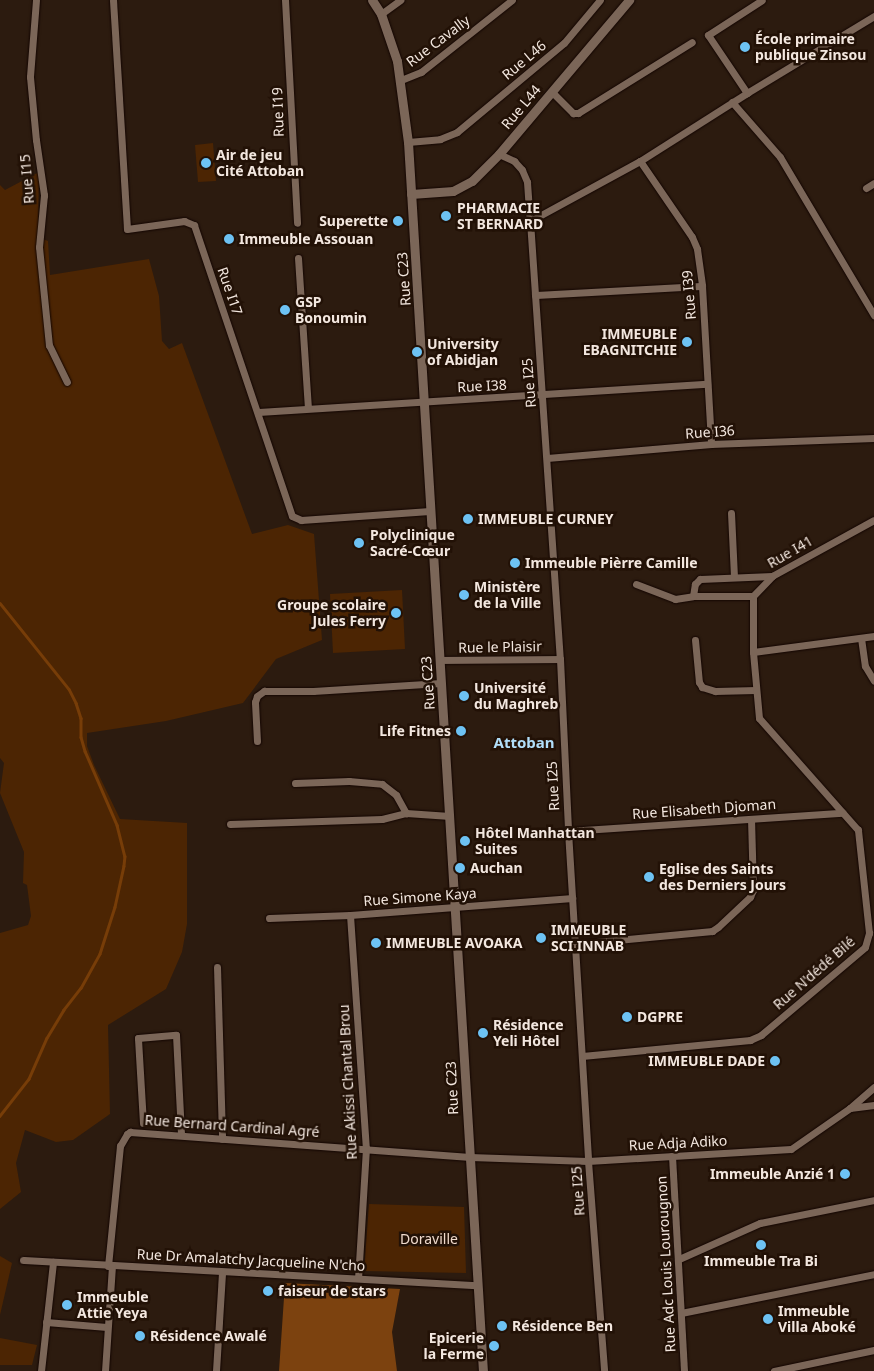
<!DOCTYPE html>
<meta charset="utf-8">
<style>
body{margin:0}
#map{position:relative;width:874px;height:1371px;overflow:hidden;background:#2c1b0f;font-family:"Noto Sans",sans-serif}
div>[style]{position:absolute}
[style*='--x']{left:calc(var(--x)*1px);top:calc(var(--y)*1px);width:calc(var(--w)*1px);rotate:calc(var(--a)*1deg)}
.green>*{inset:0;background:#4c2503}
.forest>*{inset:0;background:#7c420f}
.stream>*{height:2.5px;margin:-1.25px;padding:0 1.25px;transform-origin:1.25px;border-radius:1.25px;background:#773d08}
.roads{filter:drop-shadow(0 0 1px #130500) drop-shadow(0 0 1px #130500)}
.minor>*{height:7px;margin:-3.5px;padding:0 3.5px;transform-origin:3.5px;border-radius:3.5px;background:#7b6658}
.tertiary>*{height:9px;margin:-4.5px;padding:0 4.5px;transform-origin:4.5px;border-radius:4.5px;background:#7b6658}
.dots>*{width:14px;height:14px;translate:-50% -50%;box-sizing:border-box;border:2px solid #221106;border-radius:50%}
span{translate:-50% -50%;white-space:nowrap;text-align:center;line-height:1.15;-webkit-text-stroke:5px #221106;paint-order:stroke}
.poi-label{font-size:14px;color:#f3e7df;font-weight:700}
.left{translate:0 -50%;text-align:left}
.right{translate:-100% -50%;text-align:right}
.street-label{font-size:14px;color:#f3e7df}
.park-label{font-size:14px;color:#efd9cb}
.neighbourhood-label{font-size:15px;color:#b1def9;font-weight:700}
</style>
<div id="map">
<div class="green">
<div style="clip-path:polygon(213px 143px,216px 181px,198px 182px,195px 145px)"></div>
<div style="clip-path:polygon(39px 172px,38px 237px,48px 241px,50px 275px,149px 259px,159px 296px,162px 341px,169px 349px,182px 343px,252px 534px,288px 525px,314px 534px,322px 640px,276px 659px,243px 703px,166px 721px,87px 733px,87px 746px,94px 765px,120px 819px,187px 823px,187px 924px,182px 952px,166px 989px,108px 1025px,110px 1114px,73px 1140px,56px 1142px,25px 1130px,16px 1163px,21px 1192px,0 1209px,0 933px,28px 925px,31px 916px,27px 885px,23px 883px,24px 852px,0 793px,4px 763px,0 758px,0 185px,5px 190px)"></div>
<div style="clip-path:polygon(402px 590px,405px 649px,333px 653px,330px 594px)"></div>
<div style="clip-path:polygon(369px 1204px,464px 1207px,466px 1273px,364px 1271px)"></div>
<div style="clip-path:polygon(0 1256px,12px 1263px,0 1315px)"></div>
<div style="clip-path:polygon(0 1338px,37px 1345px,32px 1365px,0 1365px)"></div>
</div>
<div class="forest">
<div style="clip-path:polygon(285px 1283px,400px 1289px,392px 1332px,397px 1371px,279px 1371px)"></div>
</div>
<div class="stream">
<div style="--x:0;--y:603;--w:110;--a:51.3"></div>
<div style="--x:69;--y:689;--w:16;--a:63"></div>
<div style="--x:76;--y:703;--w:16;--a:72"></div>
<div style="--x:81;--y:718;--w:19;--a:90"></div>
<div style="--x:81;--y:737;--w:15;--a:74"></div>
<div style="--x:85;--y:751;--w:81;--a:66.6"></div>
<div style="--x:117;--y:825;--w:32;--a:76"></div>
<div style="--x:125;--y:856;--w:10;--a:96"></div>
<div style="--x:124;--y:866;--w:42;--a:102.4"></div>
<div style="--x:115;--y:907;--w:49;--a:107.7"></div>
<div style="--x:100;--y:954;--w:39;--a:119"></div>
<div style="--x:81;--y:988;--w:28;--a:128"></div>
<div style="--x:64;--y:1010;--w:33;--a:121"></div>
<div style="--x:47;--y:1038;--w:45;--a:113.7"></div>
<div style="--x:29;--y:1079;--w:47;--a:128.1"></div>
</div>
<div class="roads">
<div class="minor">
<div style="--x:36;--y:0;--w:77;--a:94.5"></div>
<div style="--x:30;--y:77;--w:63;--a:84.6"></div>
<div style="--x:36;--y:140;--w:56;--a:81.7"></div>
<div style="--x:44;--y:195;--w:52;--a:95.5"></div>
<div style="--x:39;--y:247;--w:99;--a:84.2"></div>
<div style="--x:49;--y:345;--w:41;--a:64.1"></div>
<div style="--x:113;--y:0;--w:229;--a:86.5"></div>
<div style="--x:127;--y:229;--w:58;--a:-8"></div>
<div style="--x:184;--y:221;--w:11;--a:22"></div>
<div style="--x:194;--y:225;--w:307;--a:71.4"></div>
<div style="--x:292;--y:516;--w:10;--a:24"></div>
<div style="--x:301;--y:520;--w:129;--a:-4"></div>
<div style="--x:285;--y:0;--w:223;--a:86.9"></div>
<div style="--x:381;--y:14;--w:24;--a:-36"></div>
<div style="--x:401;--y:80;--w:22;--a:-22"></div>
<div style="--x:421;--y:72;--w:116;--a:-38.4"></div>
<div style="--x:552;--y:92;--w:30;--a:45"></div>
<div style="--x:573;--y:113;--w:5;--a:0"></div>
<div style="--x:578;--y:113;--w:134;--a:-31.9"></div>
<div style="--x:747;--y:93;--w:70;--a:-123.9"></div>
<div style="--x:708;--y:35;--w:64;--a:-32.9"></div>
<div style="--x:732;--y:102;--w:73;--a:48.9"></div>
<div style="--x:780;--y:157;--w:184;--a:59.3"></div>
<div style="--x:408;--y:142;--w:32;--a:-5"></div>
<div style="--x:440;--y:139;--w:18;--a:-22"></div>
<div style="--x:457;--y:132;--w:139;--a:-39.8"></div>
<div style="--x:564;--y:43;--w:56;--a:-50.1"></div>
<div style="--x:499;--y:154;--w:17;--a:25"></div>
<div style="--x:514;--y:161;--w:12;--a:48"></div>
<div style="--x:522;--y:170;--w:13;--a:67"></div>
<div style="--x:527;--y:182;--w:39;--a:86"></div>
<div style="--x:530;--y:221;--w:439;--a:86.1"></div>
<div style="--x:560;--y:659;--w:172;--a:87.3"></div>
<div style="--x:568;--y:831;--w:331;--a:86.5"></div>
<div style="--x:588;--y:1161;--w:211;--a:85.6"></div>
<div style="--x:640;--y:161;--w:92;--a:55.6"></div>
<div style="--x:692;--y:237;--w:13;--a:67"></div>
<div style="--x:697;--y:249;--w:37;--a:82"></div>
<div style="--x:702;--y:286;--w:158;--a:86.7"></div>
<div style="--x:866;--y:188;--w:9;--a:-32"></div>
<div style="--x:530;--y:221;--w:125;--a:-28.6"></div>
<div style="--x:640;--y:161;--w:127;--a:-32.4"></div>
<div style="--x:747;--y:93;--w:149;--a:-31.2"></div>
<div style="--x:298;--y:258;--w:150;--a:86.2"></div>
<div style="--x:535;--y:295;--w:167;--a:-3.1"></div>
<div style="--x:258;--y:412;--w:450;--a:-3.6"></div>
<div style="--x:547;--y:458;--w:165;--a:-4.9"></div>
<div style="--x:711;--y:444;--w:163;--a:-2.1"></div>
<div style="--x:731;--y:513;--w:64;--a:87.3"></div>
<div style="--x:636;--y:584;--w:42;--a:21"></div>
<div style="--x:675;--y:599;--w:18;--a:-9"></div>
<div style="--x:693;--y:596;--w:60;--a:0"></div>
<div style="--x:693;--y:596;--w:12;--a:-81"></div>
<div style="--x:695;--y:584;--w:7;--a:-45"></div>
<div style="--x:700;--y:579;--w:72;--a:-2.4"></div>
<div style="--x:861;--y:638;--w:28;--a:82"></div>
<div style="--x:865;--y:666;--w:17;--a:59"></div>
<div style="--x:695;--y:640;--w:42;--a:84.6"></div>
<div style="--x:699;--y:682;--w:6;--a:59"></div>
<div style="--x:702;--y:687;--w:14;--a:17"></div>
<div style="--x:715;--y:691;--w:41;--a:-1.4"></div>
<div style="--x:753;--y:652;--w:122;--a:-7.5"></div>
<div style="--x:440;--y:660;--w:120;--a:-0.5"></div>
<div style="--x:257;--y:741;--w:39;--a:-93"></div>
<div style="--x:255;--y:702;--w:6;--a:-72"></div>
<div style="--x:257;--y:696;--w:9;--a:-36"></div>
<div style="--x:264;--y:691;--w:49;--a:0"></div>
<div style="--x:313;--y:691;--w:128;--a:-3.6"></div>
<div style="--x:295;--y:783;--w:54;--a:-2.1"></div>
<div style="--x:349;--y:781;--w:33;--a:5"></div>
<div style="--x:382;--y:784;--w:18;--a:38"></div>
<div style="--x:396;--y:795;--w:21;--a:61"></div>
<div style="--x:230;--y:824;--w:152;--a:-1.9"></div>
<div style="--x:382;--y:819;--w:25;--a:-14"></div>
<div style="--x:406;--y:813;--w:44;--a:3.9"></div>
<div style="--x:568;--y:831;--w:275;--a:-3.8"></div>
<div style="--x:350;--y:915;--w:234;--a:86.1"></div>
<div style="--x:366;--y:1148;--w:130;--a:93.5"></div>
<div style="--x:269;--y:918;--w:81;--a:-2.1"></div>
<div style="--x:350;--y:915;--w:223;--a:-4.4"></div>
<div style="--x:575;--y:944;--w:138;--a:-5.4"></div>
<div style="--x:712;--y:931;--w:7;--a:-34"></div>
<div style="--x:718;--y:927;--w:44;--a:-43.2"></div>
<div style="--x:750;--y:897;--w:8;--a:-67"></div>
<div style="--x:753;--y:890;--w:71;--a:-91.6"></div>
<div style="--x:217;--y:967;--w:172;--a:88.3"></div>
<div style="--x:582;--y:1056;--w:169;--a:-5.4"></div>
<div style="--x:750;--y:1040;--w:12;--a:-24"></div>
<div style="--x:761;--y:1035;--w:136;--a:-40.2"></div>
<div style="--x:865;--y:947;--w:15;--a:-74"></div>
<div style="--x:869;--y:933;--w:104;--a:-96.1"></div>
<div style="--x:858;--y:830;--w:149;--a:-131.5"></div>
<div style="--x:759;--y:718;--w:66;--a:-95.2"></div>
<div style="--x:753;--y:652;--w:56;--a:-90"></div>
<div style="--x:753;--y:596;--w:28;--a:-46"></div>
<div style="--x:772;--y:576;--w:116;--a:-28.8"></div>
<div style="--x:850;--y:1108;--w:32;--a:-41"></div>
<div style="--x:143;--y:1123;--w:85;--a:-93.4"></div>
<div style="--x:138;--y:1038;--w:38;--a:-5"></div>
<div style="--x:176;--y:1035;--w:100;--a:87.1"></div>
<div style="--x:672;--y:1156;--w:215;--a:86.8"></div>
<div style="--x:679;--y:1259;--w:89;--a:-24"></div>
<div style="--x:760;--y:1223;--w:116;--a:-11.4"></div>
<div style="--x:23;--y:1260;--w:455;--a:3.2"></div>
<div style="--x:108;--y:1266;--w:121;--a:-84.3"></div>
<div style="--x:120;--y:1146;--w:14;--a:-60"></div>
<div style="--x:127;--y:1134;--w:4;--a:-34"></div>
<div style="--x:130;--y:1132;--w:341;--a:4.2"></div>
<div style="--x:470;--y:1157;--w:118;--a:1.9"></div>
<div style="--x:588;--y:1161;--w:203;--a:-3.4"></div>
<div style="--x:791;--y:1149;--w:72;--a:-34.8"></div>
<div style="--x:850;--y:1108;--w:24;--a:-7"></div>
<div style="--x:681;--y:1313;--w:197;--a:-11.4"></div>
<div style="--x:46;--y:1322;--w:61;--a:4.7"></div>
<div style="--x:41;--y:1371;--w:110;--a:-83.7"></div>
<div style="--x:105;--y:1371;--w:105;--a:-86.2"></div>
<div style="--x:216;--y:1371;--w:99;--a:-86.5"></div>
<div style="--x:774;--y:1371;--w:102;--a:-11.9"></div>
</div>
<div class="tertiary">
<div style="--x:372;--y:0;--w:17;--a:57"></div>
<div style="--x:381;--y:14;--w:50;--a:71.2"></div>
<div style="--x:397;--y:61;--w:82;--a:82.3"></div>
<div style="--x:408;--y:142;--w:1231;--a:86.51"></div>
<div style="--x:411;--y:194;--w:42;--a:-4.1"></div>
<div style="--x:453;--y:191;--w:21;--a:-28"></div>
<div style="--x:472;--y:181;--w:38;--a:-45"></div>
<div style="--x:499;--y:154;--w:202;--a:-49.8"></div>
</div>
</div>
<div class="dots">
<div style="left:745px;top:47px;background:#6dc2f3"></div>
<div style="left:206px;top:163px;background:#6dc2f3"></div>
<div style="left:446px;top:216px;background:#6dc2f3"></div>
<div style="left:398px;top:221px;background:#6dc2f3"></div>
<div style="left:229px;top:239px;background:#6dc2f3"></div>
<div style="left:285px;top:310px;background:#6dc2f3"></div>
<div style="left:687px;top:342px;background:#6dc2f3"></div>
<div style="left:417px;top:352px;background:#6dc2f3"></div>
<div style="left:468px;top:519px;background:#6dc2f3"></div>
<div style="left:359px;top:543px;background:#6dc2f3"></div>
<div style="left:515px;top:563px;background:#6dc2f3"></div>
<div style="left:464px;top:595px;background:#6dc2f3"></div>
<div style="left:396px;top:613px;background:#6dc2f3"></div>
<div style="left:464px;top:696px;background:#6dc2f3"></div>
<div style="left:461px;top:731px;background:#6dc2f3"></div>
<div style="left:465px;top:841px;background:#6dc2f3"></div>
<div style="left:460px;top:868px;background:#6dc2f3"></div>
<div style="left:649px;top:877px;background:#6dc2f3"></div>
<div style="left:541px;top:938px;background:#6dc2f3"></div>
<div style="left:376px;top:943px;background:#6dc2f3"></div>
<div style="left:627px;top:1017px;background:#6dc2f3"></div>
<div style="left:483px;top:1033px;background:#6dc2f3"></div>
<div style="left:775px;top:1061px;background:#6dc2f3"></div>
<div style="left:845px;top:1174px;background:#6dc2f3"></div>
<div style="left:761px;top:1245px;background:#6dc2f3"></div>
<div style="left:268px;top:1291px;background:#6dc2f3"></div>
<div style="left:67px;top:1305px;background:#6dc2f3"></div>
<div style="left:768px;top:1319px;background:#6dc2f3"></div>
<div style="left:502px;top:1326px;background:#6dc2f3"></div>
<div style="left:140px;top:1336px;background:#6dc2f3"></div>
<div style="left:494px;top:1346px;background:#6dc2f3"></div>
</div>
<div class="poi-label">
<span class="left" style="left:755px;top:47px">École primaire<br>publique Zinsou</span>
<span class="left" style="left:216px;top:163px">Air de jeu<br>Cité Attoban</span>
<span class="left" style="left:457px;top:216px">PHARMACIE<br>ST BERNARD</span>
<span class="right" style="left:388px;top:221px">Superette</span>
<span class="left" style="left:239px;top:239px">Immeuble Assouan</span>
<span class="left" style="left:295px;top:310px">GSP<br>Bonoumin</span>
<span class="right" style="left:677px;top:342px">IMMEUBLE<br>EBAGNITCHIE</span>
<span class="left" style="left:427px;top:352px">University<br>of Abidjan</span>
<span class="left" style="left:478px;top:519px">IMMEUBLE CURNEY</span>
<span class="left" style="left:370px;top:543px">Polyclinique<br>Sacré-Cœur</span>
<span class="left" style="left:525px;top:563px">Immeuble Pièrre Camille</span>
<span class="left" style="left:474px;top:595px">Ministère<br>de la Ville</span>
<span class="right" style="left:386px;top:613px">Groupe scolaire<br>Jules Ferry</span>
<span class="left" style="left:474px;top:696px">Université<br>du Maghreb</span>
<span class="right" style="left:451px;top:731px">Life Fitnes</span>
<span class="left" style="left:475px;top:841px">Hôtel Manhattan<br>Suites</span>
<span class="left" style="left:470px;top:868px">Auchan</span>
<span class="left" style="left:659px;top:877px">Eglise des Saints<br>des Derniers Jours</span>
<span class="left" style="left:551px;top:938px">IMMEUBLE<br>SCI INNAB</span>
<span class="left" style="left:386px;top:943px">IMMEUBLE AVOAKA</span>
<span class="left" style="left:637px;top:1017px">DGPRE</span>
<span class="left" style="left:493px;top:1033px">Résidence<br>Yeli Hôtel</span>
<span class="right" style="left:765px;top:1061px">IMMEUBLE DADE</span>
<span class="right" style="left:835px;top:1174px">Immeuble Anzié 1</span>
<span style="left:761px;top:1261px">Immeuble Tra Bi</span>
<span class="left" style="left:278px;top:1291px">faiseur de stars</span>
<span class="left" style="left:77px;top:1305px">Immeuble<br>Attie Yeya</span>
<span class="left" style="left:778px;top:1319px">Immeuble<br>Villa Aboké</span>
<span class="left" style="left:512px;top:1326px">Résidence Ben</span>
<span class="left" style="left:150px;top:1336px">Résidence Awalé</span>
<span class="right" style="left:484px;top:1346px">Epicerie<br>la Ferme</span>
</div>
<div class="street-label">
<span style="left:438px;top:41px;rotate:-37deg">Rue Cavally</span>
<span style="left:524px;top:60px;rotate:-40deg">Rue L46</span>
<span style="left:521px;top:107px;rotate:-50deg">Rue L44</span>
<span style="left:278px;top:112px;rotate:-92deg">Rue I19</span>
<span style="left:27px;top:179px;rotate:-95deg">Rue I15</span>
<span style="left:404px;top:279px;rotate:-94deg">Rue C23</span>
<span style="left:230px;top:291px;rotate:71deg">Rue I17</span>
<span style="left:689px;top:295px;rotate:-95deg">Rue I39</span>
<span style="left:529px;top:383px;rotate:-95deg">Rue I25</span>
<span style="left:482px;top:386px;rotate:-3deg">Rue I38</span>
<span style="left:710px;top:432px;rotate:-4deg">Rue I36</span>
<span style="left:790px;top:552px;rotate:-30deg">Rue I41</span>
<span style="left:500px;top:647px;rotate:-1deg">Rue le Plaisir</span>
<span style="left:428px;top:683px;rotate:-94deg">Rue C23</span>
<span style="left:553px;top:786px;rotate:-93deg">Rue I25</span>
<span style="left:704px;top:809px;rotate:-4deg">Rue Elisabeth Djoman</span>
<span style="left:420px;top:897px;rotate:-4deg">Rue Simone Kaya</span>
<span style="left:814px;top:973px;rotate:-41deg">Rue N'dédé Bilé</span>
<span style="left:348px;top:1082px;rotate:-93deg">Rue Akissi Chantal Brou</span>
<span style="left:452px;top:1088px;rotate:-93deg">Rue C23</span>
<span style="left:232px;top:1126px;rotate:4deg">Rue Bernard Cardinal Agré</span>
<span style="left:678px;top:1143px;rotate:-3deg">Rue Adja Adiko</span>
<span style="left:578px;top:1191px;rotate:-94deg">Rue I25</span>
<span style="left:251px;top:1260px;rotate:3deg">Rue Dr Amalatchy Jacqueline N'cho</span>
<span style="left:666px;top:1264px;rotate:-93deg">Rue Adc Louis Lourougnon</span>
</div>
<div class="park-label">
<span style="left:429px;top:1239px">Doraville</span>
</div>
<div class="neighbourhood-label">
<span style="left:524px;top:743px">Attoban</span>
</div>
</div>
